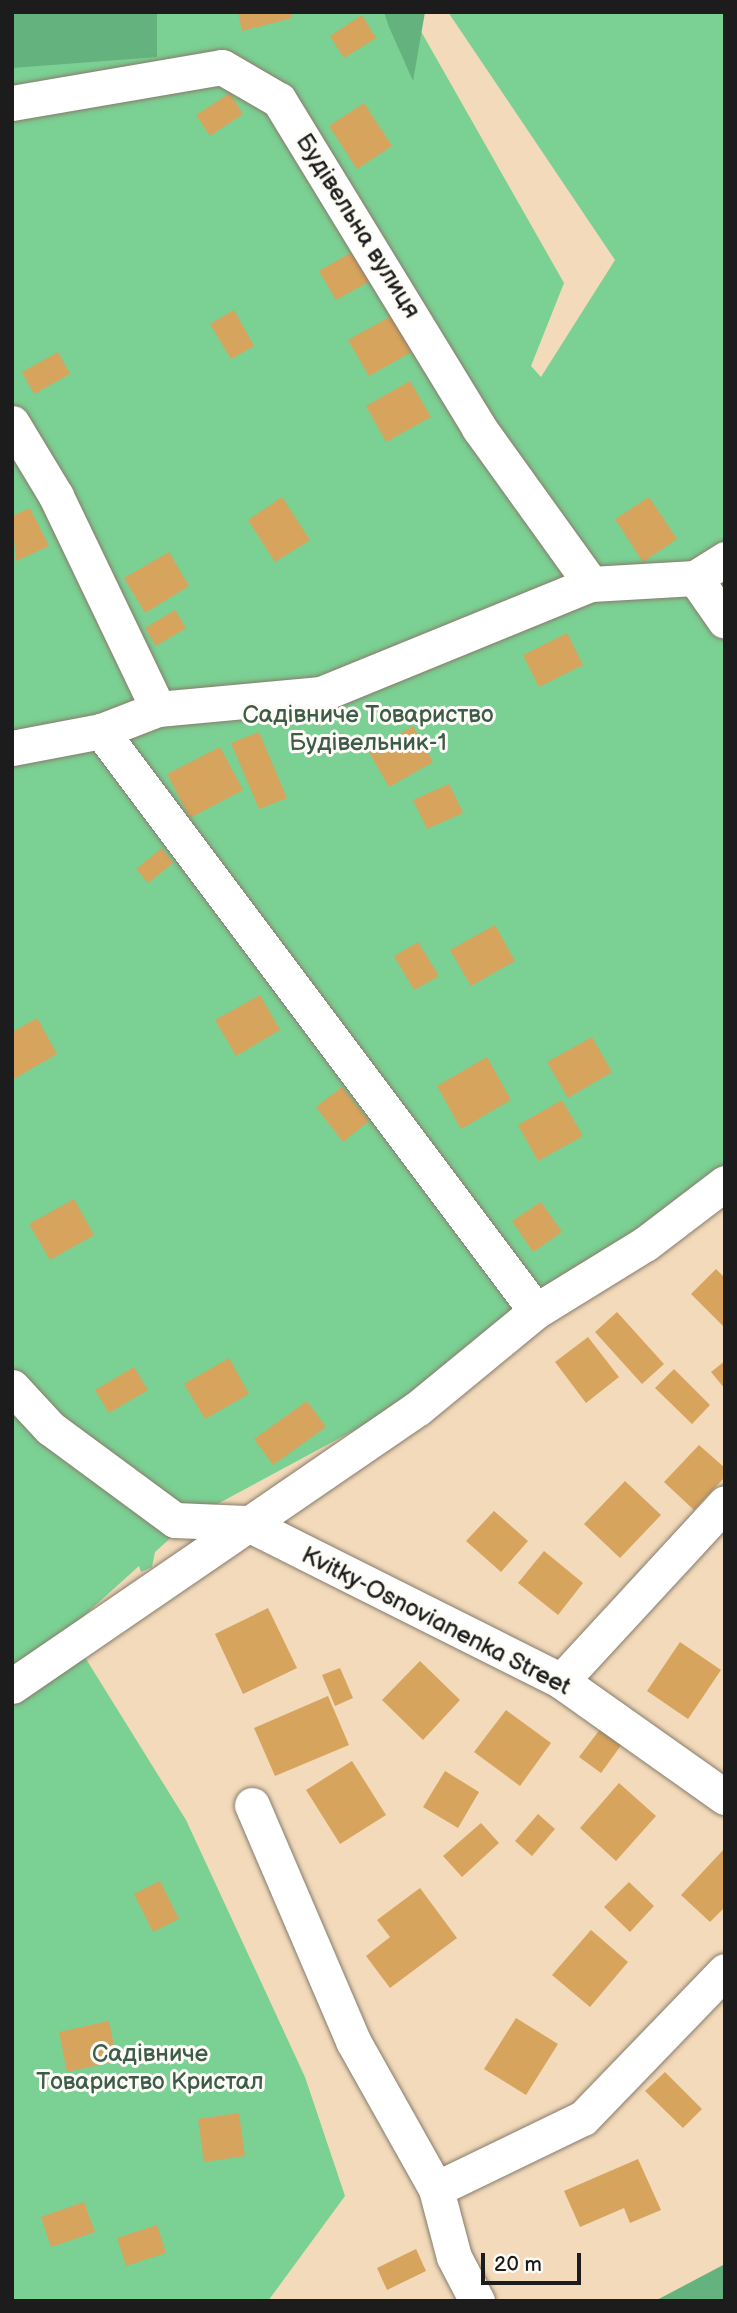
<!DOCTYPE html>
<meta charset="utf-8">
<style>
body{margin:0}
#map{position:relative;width:737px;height:2313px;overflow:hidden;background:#f2daba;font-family:"Balsamiq Sans",sans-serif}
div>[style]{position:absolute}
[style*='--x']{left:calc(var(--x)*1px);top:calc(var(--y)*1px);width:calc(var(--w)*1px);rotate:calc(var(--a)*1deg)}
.green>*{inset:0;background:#7bd093}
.forest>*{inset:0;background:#64b27d}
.building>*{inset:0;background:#d7a45e}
.roads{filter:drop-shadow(0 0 2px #877b6b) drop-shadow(0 0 2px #877b6b)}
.street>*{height:35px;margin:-17.5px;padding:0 17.5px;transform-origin:17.5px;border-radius:17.5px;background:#fff}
span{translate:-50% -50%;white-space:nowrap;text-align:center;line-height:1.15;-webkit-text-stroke:6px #fdfcf7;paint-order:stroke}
.street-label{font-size:24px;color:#1c1c1c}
.park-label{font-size:24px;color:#3d5b46}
.frame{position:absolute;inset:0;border:14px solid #1c1c1c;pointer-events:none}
.scale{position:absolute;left:481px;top:2253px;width:100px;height:32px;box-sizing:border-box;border:4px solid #1c1c1c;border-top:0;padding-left:9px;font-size:21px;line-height:24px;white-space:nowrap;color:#1c1c1c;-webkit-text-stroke:5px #fdfcf7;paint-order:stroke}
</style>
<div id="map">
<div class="green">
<div style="clip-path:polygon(50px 12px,410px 12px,564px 283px,531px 366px,541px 377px,615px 260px,448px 12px,725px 12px,725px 1193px,375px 1419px,195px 1516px,155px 1552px,152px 1567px,141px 1572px,139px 1566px,68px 1630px,186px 1820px,305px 2077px,345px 2196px,268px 2301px,12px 2301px,12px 31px)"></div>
</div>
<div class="forest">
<div style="clip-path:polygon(12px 12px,157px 12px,157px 57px,12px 68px)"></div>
<div style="clip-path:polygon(384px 12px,425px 12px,413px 81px,389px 27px)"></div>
<div style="clip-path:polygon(725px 2264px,725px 2301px,655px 2301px)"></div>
</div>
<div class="building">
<div style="clip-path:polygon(238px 12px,290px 12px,292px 18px,242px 31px)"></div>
<div style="clip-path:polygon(362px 15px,376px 38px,344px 58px,330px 36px)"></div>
<div style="clip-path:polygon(230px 93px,243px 114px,210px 136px,196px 115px)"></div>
<div style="clip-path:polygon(364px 103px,392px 146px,357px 169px,329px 126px)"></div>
<div style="clip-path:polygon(357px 249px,374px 279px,336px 300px,319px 271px)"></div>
<div style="clip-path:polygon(234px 310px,254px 346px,231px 359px,210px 324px)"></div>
<div style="clip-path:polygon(393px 315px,413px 351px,369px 376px,348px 340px)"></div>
<div style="clip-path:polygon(58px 352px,70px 374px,34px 394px,22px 372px)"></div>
<div style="clip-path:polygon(410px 381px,431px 417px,386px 442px,366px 406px)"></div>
<div style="clip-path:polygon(282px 497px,310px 540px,275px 562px,248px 520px)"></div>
<div style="clip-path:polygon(649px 497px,677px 539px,643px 562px,615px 519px)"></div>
<div style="clip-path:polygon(30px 508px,49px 546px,16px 561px,12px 516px)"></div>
<div style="clip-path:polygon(169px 552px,189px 586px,145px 613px,124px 578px)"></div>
<div style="clip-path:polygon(175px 610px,186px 628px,156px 646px,145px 628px)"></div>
<div style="clip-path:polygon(567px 633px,583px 665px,539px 687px,523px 655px)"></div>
<div style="clip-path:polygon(413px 726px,433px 762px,389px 787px,369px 752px)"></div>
<div style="clip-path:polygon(259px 732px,287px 798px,259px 809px,231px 743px)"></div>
<div style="clip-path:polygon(220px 747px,243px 790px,190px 818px,167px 774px)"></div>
<div style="clip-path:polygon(449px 784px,463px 813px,427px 829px,413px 800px)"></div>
<div style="clip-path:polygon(162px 848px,173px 863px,148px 883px,136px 869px)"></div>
<div style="clip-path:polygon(495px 925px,515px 961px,471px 986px,450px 950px)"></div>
<div style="clip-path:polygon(418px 942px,439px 976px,414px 990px,394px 956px)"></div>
<div style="clip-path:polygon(260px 995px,280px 1030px,236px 1056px,215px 1020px)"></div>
<div style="clip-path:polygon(37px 1018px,57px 1054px,12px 1080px,12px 1032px)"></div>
<div style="clip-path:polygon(592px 1037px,612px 1072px,568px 1098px,547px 1062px)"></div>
<div style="clip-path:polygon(487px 1057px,511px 1100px,461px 1129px,437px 1086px)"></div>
<div style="clip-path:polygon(342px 1087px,369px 1121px,343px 1142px,316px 1107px)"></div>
<div style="clip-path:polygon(562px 1100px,583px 1136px,538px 1161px,518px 1125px)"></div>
<div style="clip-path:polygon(74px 1199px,94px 1235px,50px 1260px,29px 1224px)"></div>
<div style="clip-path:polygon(541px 1202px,562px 1232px,533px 1252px,512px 1221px)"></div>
<div style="clip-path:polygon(716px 1269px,725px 1278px,725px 1328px,691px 1294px)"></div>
<div style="clip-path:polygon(617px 1312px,664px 1364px,642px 1384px,595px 1332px)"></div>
<div style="clip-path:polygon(588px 1337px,619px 1377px,586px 1403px,555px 1362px)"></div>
<div style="clip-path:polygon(229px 1358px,249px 1394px,205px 1419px,184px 1384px)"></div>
<div style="clip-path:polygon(725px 1361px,725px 1389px,711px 1372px)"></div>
<div style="clip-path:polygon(134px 1367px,148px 1390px,109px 1413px,95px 1390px)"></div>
<div style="clip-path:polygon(674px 1369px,710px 1405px,692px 1424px,655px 1388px)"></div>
<div style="clip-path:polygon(307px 1401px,326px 1427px,273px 1465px,254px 1439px)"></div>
<div style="clip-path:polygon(699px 1445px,725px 1468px,725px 1477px,694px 1510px,664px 1482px)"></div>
<div style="clip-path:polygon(625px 1481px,661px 1515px,620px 1558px,584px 1524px)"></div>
<div style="clip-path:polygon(494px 1511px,528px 1541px,501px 1572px,466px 1541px)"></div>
<div style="clip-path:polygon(544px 1551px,583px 1583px,558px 1615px,518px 1583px)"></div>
<div style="clip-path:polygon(268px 1608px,297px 1668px,243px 1694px,215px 1634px)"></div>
<div style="clip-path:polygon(680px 1642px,721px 1670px,688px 1719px,647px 1691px)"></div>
<div style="clip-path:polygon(420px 1661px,460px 1700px,423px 1740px,382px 1700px)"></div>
<div style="clip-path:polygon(340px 1668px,353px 1698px,335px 1706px,322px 1675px)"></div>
<div style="clip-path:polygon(328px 1696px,349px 1745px,275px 1776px,254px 1728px)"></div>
<div style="clip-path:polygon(506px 1710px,551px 1743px,520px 1786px,474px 1752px)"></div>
<div style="clip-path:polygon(601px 1728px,622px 1744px,601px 1773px,579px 1757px)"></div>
<div style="clip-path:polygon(352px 1761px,386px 1815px,340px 1844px,306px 1790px)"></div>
<div style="clip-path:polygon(445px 1771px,479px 1792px,458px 1828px,423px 1807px)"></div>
<div style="clip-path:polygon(619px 1783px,656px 1816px,616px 1861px,580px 1828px)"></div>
<div style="clip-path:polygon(538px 1814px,555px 1829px,532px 1856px,515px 1841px)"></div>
<div style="clip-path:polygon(481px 1823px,499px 1843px,462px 1877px,443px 1856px)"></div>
<div style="clip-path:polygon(725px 1848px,725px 1907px,710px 1922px,681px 1895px)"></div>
<div style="clip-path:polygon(160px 1881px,179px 1919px,153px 1932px,134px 1894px)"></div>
<div style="clip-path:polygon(629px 1882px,654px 1906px,630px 1932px,604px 1907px)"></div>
<div style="clip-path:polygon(420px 1888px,457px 1938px,390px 1988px,366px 1956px,390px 1937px,377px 1920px)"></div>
<div style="clip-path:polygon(591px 1930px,628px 1962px,590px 2007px,552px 1975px)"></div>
<div style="clip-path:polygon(516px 2018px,558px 2044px,526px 2095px,484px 2069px)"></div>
<div style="clip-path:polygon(109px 2021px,117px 2061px,67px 2072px,59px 2032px)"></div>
<div style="clip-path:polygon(665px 2072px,702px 2109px,683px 2128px,645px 2091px)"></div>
<div style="clip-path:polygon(239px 2113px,245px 2156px,204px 2162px,198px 2119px)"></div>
<div style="clip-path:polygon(638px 2159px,661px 2210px,630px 2223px,624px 2208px,580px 2227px,564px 2191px)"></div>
<div style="clip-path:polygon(84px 2202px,95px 2232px,51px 2247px,41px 2217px)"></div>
<div style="clip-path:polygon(157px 2225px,166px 2253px,126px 2266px,117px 2238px)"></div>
<div style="clip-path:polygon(416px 2249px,426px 2271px,387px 2290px,377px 2268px)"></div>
</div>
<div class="roads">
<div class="street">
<div style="--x:12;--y:103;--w:213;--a:-9.7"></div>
<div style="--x:222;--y:67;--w:66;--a:30.1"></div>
<div style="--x:279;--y:100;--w:384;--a:58.6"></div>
<div style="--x:479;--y:428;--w:192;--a:54.3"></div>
<div style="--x:12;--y:423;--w:85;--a:58.9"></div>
<div style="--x:56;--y:496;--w:236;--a:64.4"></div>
<div style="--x:695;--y:578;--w:52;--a:55.1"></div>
<div style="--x:101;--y:731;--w:725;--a:53.13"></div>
<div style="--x:12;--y:748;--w:91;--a:-10.8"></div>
<div style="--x:101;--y:731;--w:61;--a:-21.1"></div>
<div style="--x:158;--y:709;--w:164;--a:-5.3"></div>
<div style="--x:321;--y:694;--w:292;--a:-22.2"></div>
<div style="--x:591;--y:584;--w:104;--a:-3.3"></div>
<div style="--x:695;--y:578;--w:36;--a:-32"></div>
<div style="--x:12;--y:1387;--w:56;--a:47.2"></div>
<div style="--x:50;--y:1428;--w:155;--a:36.4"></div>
<div style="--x:175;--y:1520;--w:71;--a:2.4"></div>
<div style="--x:246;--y:1523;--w:352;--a:26.6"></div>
<div style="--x:561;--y:1681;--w:201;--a:35.3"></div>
<div style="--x:561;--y:1681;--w:242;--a:-47.3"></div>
<div style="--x:12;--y:1686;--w:492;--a:-34.4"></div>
<div style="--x:418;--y:1408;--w:153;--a:-39.4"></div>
<div style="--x:536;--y:1311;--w:128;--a:-31.6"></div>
<div style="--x:645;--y:1244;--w:101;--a:-37.3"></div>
<div style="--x:252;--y:1805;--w:257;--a:66.8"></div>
<div style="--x:353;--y:2041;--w:170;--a:60.7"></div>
<div style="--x:436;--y:2189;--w:163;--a:-25.8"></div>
<div style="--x:583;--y:2118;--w:204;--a:-46"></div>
<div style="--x:436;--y:2189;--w:70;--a:75.2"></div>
<div style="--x:454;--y:2257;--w:50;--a:62.4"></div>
</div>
</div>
<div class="street-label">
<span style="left:358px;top:226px;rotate:58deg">Будівельна вулиця</span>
<span style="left:436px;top:1621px;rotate:27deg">Kvitky-Osnovianenka Street</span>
</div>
<div class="park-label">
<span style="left:368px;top:729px">Садівниче Товариство<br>Будівельник-1</span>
<span style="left:150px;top:2068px">Садівниче<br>Товариство Кристал</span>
</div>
<div class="frame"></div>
<div class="scale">20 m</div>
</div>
